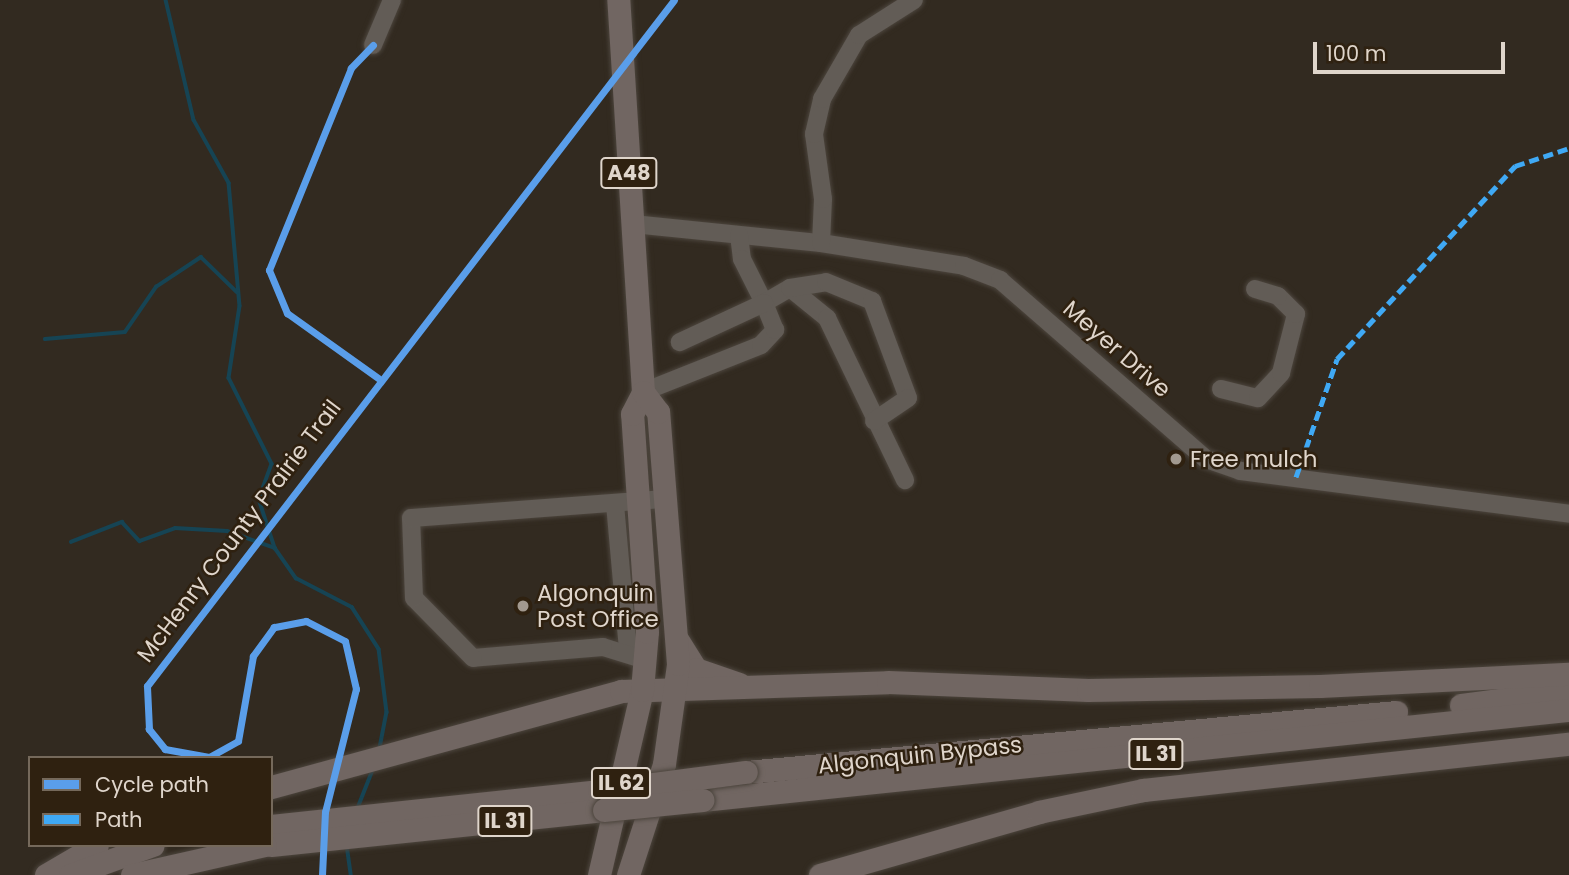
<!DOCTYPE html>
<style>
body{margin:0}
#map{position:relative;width:1569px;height:875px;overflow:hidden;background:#322a20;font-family:Poppins,sans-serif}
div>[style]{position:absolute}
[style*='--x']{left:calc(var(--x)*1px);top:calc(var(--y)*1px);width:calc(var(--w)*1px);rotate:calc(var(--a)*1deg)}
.stream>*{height:3.5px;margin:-1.75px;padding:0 1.75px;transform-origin:1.75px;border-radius:1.75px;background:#164454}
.roads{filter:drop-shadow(0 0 2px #4c453d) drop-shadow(0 0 2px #4c453d)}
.minor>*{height:18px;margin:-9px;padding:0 9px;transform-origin:9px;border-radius:9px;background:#625c56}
.major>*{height:23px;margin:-11.5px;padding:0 11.5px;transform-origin:11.5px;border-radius:11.5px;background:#716662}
.bridges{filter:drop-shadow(0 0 2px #4c453d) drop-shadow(0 0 2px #4c453d)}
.major-bridge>*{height:23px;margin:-11.5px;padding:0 11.5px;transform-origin:11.5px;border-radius:11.5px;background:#716662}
.quiet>*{height:5px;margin-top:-2.5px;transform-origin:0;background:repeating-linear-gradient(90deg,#3fa9f5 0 10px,transparent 0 15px)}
.cycleway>*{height:7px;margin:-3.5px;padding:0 3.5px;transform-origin:3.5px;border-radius:3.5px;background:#5a9eea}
.dots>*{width:19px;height:19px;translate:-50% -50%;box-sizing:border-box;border:4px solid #2f2110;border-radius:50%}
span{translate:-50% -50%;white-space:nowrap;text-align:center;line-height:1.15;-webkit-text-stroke:5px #2f2110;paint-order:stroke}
.shield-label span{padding:2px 5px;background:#2f2110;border:2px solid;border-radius:5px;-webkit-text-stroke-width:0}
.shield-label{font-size:21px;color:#dfd5cb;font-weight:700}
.street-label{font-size:23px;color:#dfd5cb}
.poi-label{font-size:23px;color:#dfd5cb}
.left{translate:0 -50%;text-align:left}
.legend{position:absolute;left:28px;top:756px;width:245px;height:91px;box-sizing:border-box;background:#2f2110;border:2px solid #75695b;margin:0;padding:9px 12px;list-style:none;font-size:21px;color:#dfd5cb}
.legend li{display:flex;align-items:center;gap:14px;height:35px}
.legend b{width:35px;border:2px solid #75695b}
.scale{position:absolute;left:1313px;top:42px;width:192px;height:32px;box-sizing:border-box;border:4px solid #dfd5cb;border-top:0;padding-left:9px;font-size:21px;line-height:24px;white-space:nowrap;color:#dfd5cb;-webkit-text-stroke:5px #2f2110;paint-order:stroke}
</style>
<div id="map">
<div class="stream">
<div style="--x:166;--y:0;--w:123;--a:76.9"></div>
<div style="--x:194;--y:120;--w:72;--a:60.9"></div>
<div style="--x:229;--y:183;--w:123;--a:84.9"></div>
<div style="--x:240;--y:306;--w:73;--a:98.7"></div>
<div style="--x:229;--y:378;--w:96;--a:63.4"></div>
<div style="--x:272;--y:464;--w:37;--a:110"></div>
<div style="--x:259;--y:499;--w:52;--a:71.9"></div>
<div style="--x:275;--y:548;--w:37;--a:55"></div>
<div style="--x:296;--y:578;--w:63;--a:27.4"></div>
<div style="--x:352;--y:607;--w:50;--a:57.3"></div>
<div style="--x:379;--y:649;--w:64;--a:82.8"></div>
<div style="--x:387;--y:712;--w:37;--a:101"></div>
<div style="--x:45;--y:339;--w:80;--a:-5"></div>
<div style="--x:125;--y:332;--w:55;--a:-55.4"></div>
<div style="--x:156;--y:287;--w:54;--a:-33.7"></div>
<div style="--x:201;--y:257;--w:50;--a:44.2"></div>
<div style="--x:71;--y:542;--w:55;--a:-21.4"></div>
<div style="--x:122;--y:522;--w:26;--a:47"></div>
<div style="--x:140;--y:541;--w:37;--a:-20"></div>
<div style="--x:175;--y:528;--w:52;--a:3.3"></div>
<div style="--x:227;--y:531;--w:51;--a:19.5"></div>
<div style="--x:358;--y:807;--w:41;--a:-68.5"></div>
<div style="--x:347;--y:845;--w:30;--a:82"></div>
</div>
<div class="roads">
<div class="minor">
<div style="--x:373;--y:45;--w:49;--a:-67.1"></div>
<div style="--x:633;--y:224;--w:189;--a:5.8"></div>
<div style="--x:821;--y:243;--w:145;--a:9.1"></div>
<div style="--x:964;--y:266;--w:39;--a:21"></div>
<div style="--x:1000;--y:280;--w:273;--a:41"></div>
<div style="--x:1206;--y:459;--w:36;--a:19"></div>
<div style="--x:1240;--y:471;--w:332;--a:7.4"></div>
<div style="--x:739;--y:235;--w:24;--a:83"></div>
<div style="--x:742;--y:259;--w:49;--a:63.4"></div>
<div style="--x:764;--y:303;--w:30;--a:-30"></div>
<div style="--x:790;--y:288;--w:48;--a:39"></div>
<div style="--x:827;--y:318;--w:180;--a:64.3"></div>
<div style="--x:821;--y:243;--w:44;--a:-87.4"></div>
<div style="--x:823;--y:199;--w:66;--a:-97.9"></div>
<div style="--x:814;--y:134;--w:36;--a:-77"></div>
<div style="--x:822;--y:99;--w:74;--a:-60"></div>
<div style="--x:859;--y:35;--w:65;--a:-32.5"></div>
<div style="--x:790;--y:288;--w:36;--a:-9"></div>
<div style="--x:826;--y:282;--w:50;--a:22.4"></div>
<div style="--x:872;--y:301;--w:103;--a:69.6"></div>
<div style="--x:908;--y:398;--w:41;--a:145.9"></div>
<div style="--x:1221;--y:389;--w:38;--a:14"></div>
<div style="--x:1258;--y:398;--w:34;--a:-47"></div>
<div style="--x:1281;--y:373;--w:61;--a:-75.7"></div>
<div style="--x:1296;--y:314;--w:25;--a:-135"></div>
<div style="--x:1278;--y:296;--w:24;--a:-163"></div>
<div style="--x:643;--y:392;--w:127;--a:-21.7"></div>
<div style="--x:761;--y:345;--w:21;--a:-47"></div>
<div style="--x:775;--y:330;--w:29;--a:-112"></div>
<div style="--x:764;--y:303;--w:93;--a:155.1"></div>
<div style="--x:615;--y:504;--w:147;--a:84.9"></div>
<div style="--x:645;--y:660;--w:44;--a:-162.8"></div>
<div style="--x:603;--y:647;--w:130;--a:175.2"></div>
<div style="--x:473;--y:658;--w:84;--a:-134.5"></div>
<div style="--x:414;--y:598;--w:80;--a:-92.1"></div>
<div style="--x:411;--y:518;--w:256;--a:-4.3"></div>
</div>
<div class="major">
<div style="--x:677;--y:639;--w:36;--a:58"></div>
<div style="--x:696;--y:669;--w:46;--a:19.2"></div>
<div style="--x:1461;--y:705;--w:109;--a:-7.4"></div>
<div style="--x:746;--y:772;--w:653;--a:-5.27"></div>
<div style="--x:271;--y:787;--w:363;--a:-15.3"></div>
<div style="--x:621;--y:691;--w:267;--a:-1.9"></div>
<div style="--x:888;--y:682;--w:200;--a:2.3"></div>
<div style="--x:1088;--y:690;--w:232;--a:-1"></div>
<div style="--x:1320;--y:686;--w:249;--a:-2.8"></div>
<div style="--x:702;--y:800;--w:872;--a:-5.93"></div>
<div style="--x:271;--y:826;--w:338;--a:-6.1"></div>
<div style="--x:271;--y:845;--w:335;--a:-6"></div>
<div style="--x:46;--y:875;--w:59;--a:-30.5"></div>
<div style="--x:70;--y:875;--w:88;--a:-19.9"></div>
<div style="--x:132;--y:875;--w:136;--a:-12.7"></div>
<div style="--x:599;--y:875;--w:190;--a:-76.9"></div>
<div style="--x:642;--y:690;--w:58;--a:-85.1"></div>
<div style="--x:647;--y:632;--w:219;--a:-93.9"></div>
<div style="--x:632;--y:414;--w:25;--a:-63"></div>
<div style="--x:643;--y:392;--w:393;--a:-93.6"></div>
<div style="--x:628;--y:875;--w:117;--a:-72"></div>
<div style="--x:664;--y:764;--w:101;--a:-82"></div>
<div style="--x:678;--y:664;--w:253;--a:-94.5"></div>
<div style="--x:658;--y:412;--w:25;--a:-127"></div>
<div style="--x:820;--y:875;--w:228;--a:-16"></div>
<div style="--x:1039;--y:812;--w:106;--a:-11.9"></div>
<div style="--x:1143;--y:790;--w:428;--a:-6.2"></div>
</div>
</div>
<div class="bridges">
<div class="major-bridge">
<div style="--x:607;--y:790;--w:140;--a:-7.4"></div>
<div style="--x:604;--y:810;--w:99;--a:-5.8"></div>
</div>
</div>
<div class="quiet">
<div style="--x:1296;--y:477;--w:125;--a:-70.8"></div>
<div style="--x:1337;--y:359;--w:263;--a:-47.3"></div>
<div style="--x:1515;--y:166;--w:57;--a:-18.4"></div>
</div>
<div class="cycleway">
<div style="--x:373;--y:45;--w:32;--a:134"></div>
<div style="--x:351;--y:68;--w:218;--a:112.1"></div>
<div style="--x:269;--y:270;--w:47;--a:67.3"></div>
<div style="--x:287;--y:313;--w:112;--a:35.5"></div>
<div style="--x:322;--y:875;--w:63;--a:-87.3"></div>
<div style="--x:325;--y:812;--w:127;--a:-75.9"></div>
<div style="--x:356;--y:689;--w:49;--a:-102.9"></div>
<div style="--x:345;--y:641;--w:44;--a:-152.9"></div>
<div style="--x:306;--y:621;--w:33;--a:169"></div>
<div style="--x:274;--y:627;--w:36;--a:126"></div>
<div style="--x:253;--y:656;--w:86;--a:100"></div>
<div style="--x:238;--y:741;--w:33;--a:151"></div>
<div style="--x:209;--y:757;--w:45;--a:-169.7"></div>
<div style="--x:165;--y:749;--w:26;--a:-129"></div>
<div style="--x:149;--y:729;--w:43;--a:-92.7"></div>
<div style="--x:147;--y:686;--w:865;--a:-52.47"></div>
</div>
<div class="dots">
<div style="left:1176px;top:459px;background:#a2998f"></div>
<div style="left:523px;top:606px;background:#a2998f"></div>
</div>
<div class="shield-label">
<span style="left:629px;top:173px">A48</span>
<span style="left:1156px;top:754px">IL 31</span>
<span style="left:621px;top:783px">IL 62</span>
<span style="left:505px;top:821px">IL 31</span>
</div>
<div class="street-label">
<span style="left:1117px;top:349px;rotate:41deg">Meyer Drive</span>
<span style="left:239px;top:531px;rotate:-53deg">McHenry County Prairie Trail</span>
<span style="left:920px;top:755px;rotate:-6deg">Algonquin Bypass</span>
</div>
<div class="poi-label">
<span class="left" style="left:1190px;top:459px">Free mulch</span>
<span class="left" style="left:537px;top:606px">Algonquin<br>Post Office</span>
</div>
<ul class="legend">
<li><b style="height:9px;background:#5a9eea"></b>Cycle path</li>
<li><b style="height:9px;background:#3fa9f5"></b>Path</li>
</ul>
<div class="scale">100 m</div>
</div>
